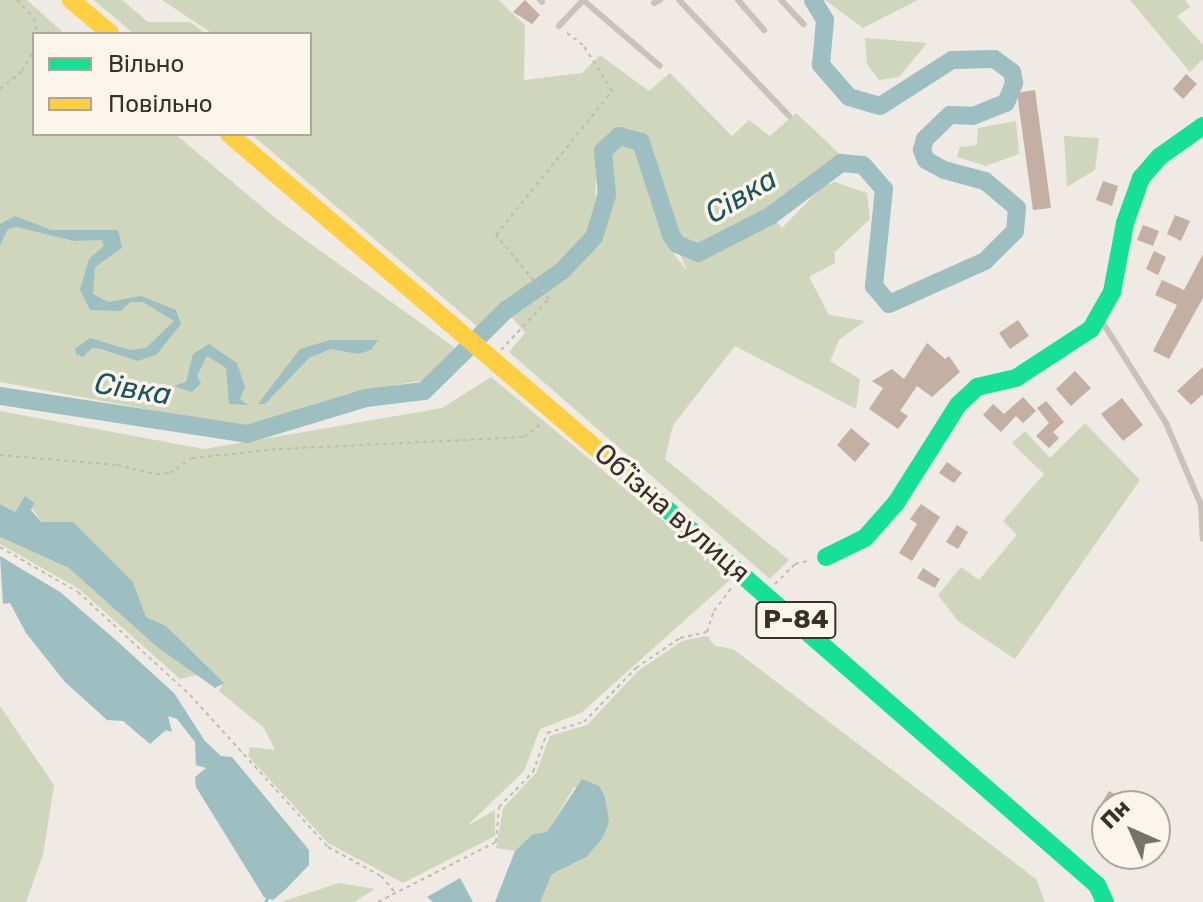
<!DOCTYPE html>
<meta charset="utf-8">
<style>
body{margin:0}
#map{position:relative;width:1203px;height:902px;overflow:hidden;background:#efeae3;font-family:Rubik,sans-serif}
div>[style]{position:absolute}
[style*='--x']{left:calc(var(--x)*1px);top:calc(var(--y)*1px);width:calc(var(--w)*1px);rotate:calc(var(--a)*1deg)}
.green>*{inset:0;background:#cfd6bc}
.water>*{inset:0;background:#9dbfc2}
.stream>*{height:3px;margin:-1.5px;padding:0 1.5px;transform-origin:1.5px;border-radius:1.5px;background:#9dbfc2}
.river>*{height:18px;margin:-9px;padding:0 9px;transform-origin:9px;border-radius:9px;background:#9dbfc2}
.building>*{inset:0;background:#c4afa4}
.path>*{height:2px;margin-top:-1px;transform-origin:0;background:repeating-linear-gradient(90deg,#c1bbb4 0 4px,transparent 0 8px)}
.lane>*{height:6px;margin:-3px;padding:0 3px;transform-origin:3px;border-radius:3px;background:#c9c2bb}
.fast>*{height:18px;margin:-9px;padding:0 9px;transform-origin:9px;border-radius:9px;background:#16e098}
.slow>*{height:18px;margin:-9px;padding:0 9px;transform-origin:9px;border-radius:9px;background:#ffcf43}
span{translate:-50% -50%;white-space:nowrap;text-align:center;line-height:1.15;-webkit-text-stroke:7px #fbf5eb;paint-order:stroke}
.shield-label span{padding:2px 6px;background:#fbf5eb;border:2px solid;border-radius:6px;-webkit-text-stroke-width:0}
.shield-label{font-size:26px;color:#3a3029;font-weight:700}
.street-label{font-size:28px;color:#3a3029}
.water-label{font-size:30px;color:#1b565f;font-style:italic}
.legend{position:absolute;left:32px;top:32px;width:280px;height:104px;box-sizing:border-box;background:#fbf5eb;border:2px solid #aea69d;margin:0;padding:10px 14px;list-style:none;font-size:24px;color:#3a3029}
.legend li{display:flex;align-items:center;gap:16px;height:40px}
.legend b{width:40px;border:2px solid #aea69d}
.north{position:absolute;left:1091px;top:790px;width:80px;height:80px;box-sizing:border-box;background:#fbf5eb;border:2px solid #aea69d;border-radius:50%;rotate:315deg;font-size:22px;font-weight:700;line-height:32px;text-align:center;color:#3a3029}
.north::after{content:'';display:block;margin:auto;width:28px;height:36px;background:#79716a;clip-path:polygon(50% 0,100% 100%,50% 72%,0 100%)}
</style>
<div id="map">
<div class="green">
<div style="clip-path:polygon(0 0,27px 0,65px 34px,34px 34px,34px 134px,175px 134px,279px 221px,454px 347px,431px 379px,365px 390px,249px 428px,0 382px)"></div>
<div style="clip-path:polygon(94px 0,122px 0,148px 22px,190px 22px,206px 34px,134px 34px)"></div>
<div style="clip-path:polygon(162px 0,498px 0,525px 25px,524px 80px,582px 73px,600px 55px,649px 91px,670px 73px,732px 136px,749px 120px,770px 136px,796px 113px,841px 155px,769px 211px,698px 248px,680px 237px,646px 140px,620px 129px,598px 150px,595px 198px,609px 154px,619px 143px,636px 146px,670px 249px,687px 271px,680px 254px,696px 257px,775px 220px,782px 228px,823px 186px,835px 182px,867px 193px,870px 219px,835px 252px,835px 263px,809px 277px,829px 315px,865px 321px,839px 340px,830px 361px,860px 379px,856px 409px,735px 346px,673px 425px,665px 459px,789px 560px,770px 579px,509px 352px,525px 333px,510px 315px,549px 288px,543px 279px,479px 328px,251px 134px,310px 134px,310px 34px,213px 34px)"></div>
<div style="clip-path:polygon(825px 0,918px 0,863px 28px)"></div>
<div style="clip-path:polygon(1130px 0,1185px 0,1190px 7px,1177px 16px,1203px 45px,1203px 59px,1190px 72px)"></div>
<div style="clip-path:polygon(865px 38px,927px 43px,899px 77px,879px 80px,867px 64px)"></div>
<div style="clip-path:polygon(1016px 121px,1019px 154px,986px 166px,957px 157px,960px 147px,977px 145px,978px 128px)"></div>
<div style="clip-path:polygon(1064px 136px,1099px 138px,1095px 170px,1067px 187px)"></div>
<div style="clip-path:polygon(491px 377px,732px 578px,581px 713px,540px 729px,524px 771px,467px 826px,495px 810px,495px 836px,403px 883px,328px 843px,248px 756px,250px 747px,275px 750px,264px 728px,219px 691px,223px 683px,166px 626px,146px 617px,133px 582px,107px 558px,41px 522px,25px 497px,15px 512px,0 504px,0 411px,204px 449px,442px 408px)"></div>
<div style="clip-path:polygon(1085px 423px,1140px 480px,1015px 659px,958px 621px,938px 595px,961px 567px,979px 580px,1017px 535px,1003px 521px,1044px 474px,1012px 443px,1025px 431px,1050px 458px)"></div>
<div style="clip-path:polygon(0 537px,69px 568px,197px 675px,180px 679px,79px 589px,0 544px)"></div>
<div style="clip-path:polygon(707px 636px,715px 646px,733px 649px,1036px 879px,1045px 902px,540px 902px,552px 874px,602px 839px,608px 822px,605px 797px,574px 787px,547px 833px,533px 835px,515px 851px,496px 848px,503px 808px,536px 773px,550px 736px,587px 725px,638px 671px,682px 641px)"></div>
<div style="clip-path:polygon(0 706px,54px 785px,43px 855px,26px 902px,0 902px)"></div>
<div style="clip-path:polygon(339px 883px,375px 889px,354px 902px,281px 902px)"></div>
</div>
<div class="water">
<div style="clip-path:polygon(15px 216px,51px 230px,118px 230px,122px 248px,95px 267px,93px 294px,108px 302px,141px 296px,176px 310px,181px 324px,157px 354px,138px 361px,101px 349px,92px 348px,83px 357px,76px 354px,75px 349px,90px 338px,130px 350px,146px 348px,174px 321px,143px 302px,130px 302px,121px 311px,90px 310px,80px 290px,89px 259px,104px 246px,102px 240px,74px 241px,17px 227px,8px 229px,0 245px,0 224px)"></div>
<div style="clip-path:polygon(330px 340px,378px 340px,371px 350px,358px 354px,331px 349px,309px 358px,265px 404px,258px 404px,300px 349px)"></div>
<div style="clip-path:polygon(209px 344px,237px 363px,245px 387px,240px 399px,248px 405px,229px 404px,226px 368px,207px 356px,197px 376px,201px 383px,192px 392px,174px 386px,186px 382px,193px 354px)"></div>
<div style="clip-path:polygon(25px 496px,34px 503px,31px 510px,41px 522px,73px 522px,133px 582px,146px 617px,166px 626px,224px 683px,215px 688px,156px 646px,69px 568px,0 537px,0 504px,15px 512px)"></div>
<div style="clip-path:polygon(0 556px,60px 592px,117px 641px,174px 693px,205px 741px,221px 756px,232px 757px,309px 850px,309px 865px,285px 890px,273px 900px,264px 897px,196px 787px,195px 777px,206px 768px,196px 765px,195px 742px,177px 719px,168px 716px,172px 732px,166px 730px,150px 744px,123px 721px,107px 720px,65px 682px,26px 633px,10px 603px,3px 604px)"></div>
<div style="clip-path:polygon(582px 779px,599px 786px,605px 797px,609px 822px,602px 839px,586px 857px,552px 874px,540px 902px,495px 902px,515px 851px,533px 834px,547px 832px)"></div>
<div style="clip-path:polygon(460px 878px,473px 902px,433px 902px,427px 897px)"></div>
</div>
<div class="stream">
<div style="--x:265;--y:902;--w:4;--a:-63"></div>
</div>
<div class="river">
<div style="--x:0;--y:396;--w:250;--a:8.7"></div>
<div style="--x:247;--y:434;--w:124;--a:-16.8"></div>
<div style="--x:366;--y:398;--w:58;--a:-6.9"></div>
<div style="--x:424;--y:391;--w:115;--a:-44.6"></div>
<div style="--x:506;--y:310;--w:68;--a:-34.9"></div>
<div style="--x:562;--y:271;--w:47;--a:-46.7"></div>
<div style="--x:594;--y:237;--w:44;--a:-72.8"></div>
<div style="--x:607;--y:195;--w:44;--a:-95.2"></div>
<div style="--x:603;--y:151;--w:22;--a:-43"></div>
<div style="--x:619;--y:136;--w:23;--a:15"></div>
<div style="--x:641;--y:142;--w:98;--a:72.1"></div>
<div style="--x:671;--y:235;--w:11;--a:56"></div>
<div style="--x:677;--y:244;--w:23;--a:23"></div>
<div style="--x:698;--y:253;--w:81;--a:-27.2"></div>
<div style="--x:770;--y:216;--w:89;--a:-36.7"></div>
<div style="--x:841;--y:163;--w:22;--a:5"></div>
<div style="--x:863;--y:165;--w:32;--a:49"></div>
<div style="--x:884;--y:189;--w:98;--a:95.9"></div>
<div style="--x:874;--y:286;--w:23;--a:50"></div>
<div style="--x:889;--y:304;--w:105;--a:-24.1"></div>
<div style="--x:985;--y:261;--w:42;--a:-45"></div>
<div style="--x:1015;--y:231;--w:23;--a:-85"></div>
<div style="--x:1017;--y:208;--w:42;--a:-139.8"></div>
<div style="--x:985;--y:181;--w:42;--a:-165"></div>
<div style="--x:944;--y:170;--w:21;--a:-151"></div>
<div style="--x:926;--y:160;--w:11;--a:-112"></div>
<div style="--x:922;--y:150;--w:11;--a:-75"></div>
<div style="--x:925;--y:139;--w:35;--a:-44"></div>
<div style="--x:950;--y:115;--w:23;--a:2"></div>
<div style="--x:973;--y:116;--w:35;--a:-22"></div>
<div style="--x:1006;--y:103;--w:22;--a:-68"></div>
<div style="--x:1014;--y:83;--w:11;--a:-100"></div>
<div style="--x:1012;--y:72;--w:22;--a:-144"></div>
<div style="--x:994;--y:59;--w:42;--a:178.6"></div>
<div style="--x:952;--y:60;--w:85;--a:147.4"></div>
<div style="--x:880;--y:106;--w:32;--a:-164"></div>
<div style="--x:849;--y:97;--w:43;--a:-131.2"></div>
<div style="--x:821;--y:65;--w:45;--a:-84.9"></div>
<div style="--x:825;--y:20;--w:23;--a:-121"></div>
</div>
<div class="building">
<div style="clip-path:polygon(525px 0,540px 15px,532px 24px,513px 12px)"></div>
<div style="clip-path:polygon(1186px 74px,1197px 84px,1183px 99px,1173px 89px)"></div>
<div style="clip-path:polygon(1035px 90px,1051px 208px,1033px 210px,1017px 93px)"></div>
<div style="clip-path:polygon(1103px 181px,1118px 186px,1112px 206px,1096px 200px)"></div>
<div style="clip-path:polygon(1175px 215px,1190px 221px,1181px 241px,1167px 234px)"></div>
<div style="clip-path:polygon(1143px 225px,1159px 231px,1153px 246px,1137px 240px)"></div>
<div style="clip-path:polygon(1154px 251px,1166px 257px,1158px 275px,1146px 269px)"></div>
<div style="clip-path:polygon(1203px 254px,1203px 298px,1169px 359px,1153px 351px,1177px 305px,1155px 295px,1162px 280px,1184px 290px)"></div>
<div style="clip-path:polygon(1018px 320px,1029px 336px,1010px 349px,999px 333px)"></div>
<div style="clip-path:polygon(927px 343px,945px 359px,949px 356px,960px 372px,932px 397px,917px 386px,900px 411px,908px 416px,898px 429px,869px 409px,883px 388px,872px 381px,892px 369px,904px 379px)"></div>
<div style="clip-path:polygon(1203px 367px,1203px 394px,1191px 405px,1177px 391px)"></div>
<div style="clip-path:polygon(1075px 371px,1091px 388px,1071px 406px,1056px 389px)"></div>
<div style="clip-path:polygon(1023px 397px,1036px 411px,1023px 423px,1016px 416px,1001px 432px,983px 415px,993px 404px,1004px 414px)"></div>
<div style="clip-path:polygon(1122px 398px,1143px 425px,1123px 441px,1101px 414px)"></div>
<div style="clip-path:polygon(1046px 401px,1064px 422px,1053px 432px,1059px 438px,1049px 448px,1036px 436px,1049px 423px,1037px 408px)"></div>
<div style="clip-path:polygon(851px 428px,870px 444px,855px 462px,837px 445px)"></div>
<div style="clip-path:polygon(947px 462px,962px 473px,954px 483px,939px 473px)"></div>
<div style="clip-path:polygon(921px 504px,940px 517px,912px 561px,899px 553px,917px 524px,910px 519px)"></div>
<div style="clip-path:polygon(957px 525px,968px 532px,958px 549px,946px 542px)"></div>
<div style="clip-path:polygon(923px 568px,940px 579px,935px 588px,917px 578px)"></div>
<div style="clip-path:polygon(1109px 791px,1123px 799px,1119px 806px,1100px 806px)"></div>
</div>
<div class="path">
<div style="--x:17;--y:0;--w:25;--a:47"></div>
<div style="--x:34;--y:18;--w:16;--a:79"></div>
<div style="--x:0;--y:89;--w:28;--a:-39"></div>
<div style="--x:22;--y:71;--w:25;--a:-61"></div>
<div style="--x:501;--y:350;--w:70;--a:-46.7"></div>
<div style="--x:549;--y:299;--w:83;--a:-129.6"></div>
<div style="--x:496;--y:235;--w:185;--a:-51.1"></div>
<div style="--x:612;--y:91;--w:54;--a:-122.2"></div>
<div style="--x:583;--y:45;--w:21;--a:-143"></div>
<div style="--x:0;--y:455;--w:117;--a:4.9"></div>
<div style="--x:117;--y:465;--w:40;--a:13"></div>
<div style="--x:156;--y:474;--w:13;--a:-4"></div>
<div style="--x:169;--y:473;--w:27;--a:-33"></div>
<div style="--x:192;--y:458;--w:87;--a:-5.9"></div>
<div style="--x:279;--y:449;--w:245;--a:-2.8"></div>
<div style="--x:524;--y:437;--w:23;--a:-38"></div>
<div style="--x:0;--y:547;--w:90;--a:30"></div>
<div style="--x:78;--y:592;--w:152;--a:42.6"></div>
<div style="--x:190;--y:695;--w:205;--a:47.8"></div>
<div style="--x:328;--y:847;--w:60;--a:28.7"></div>
<div style="--x:381;--y:876;--w:23;--a:49"></div>
<div style="--x:775;--y:584;--w:28;--a:-45"></div>
<div style="--x:795;--y:564;--w:16;--a:-14"></div>
<div style="--x:378;--y:902;--w:132;--a:-27"></div>
<div style="--x:496;--y:842;--w:35;--a:-85"></div>
<div style="--x:499;--y:807;--w:49;--a:-45.8"></div>
<div style="--x:533;--y:772;--w:41;--a:-70.3"></div>
<div style="--x:547;--y:733;--w:39;--a:-17"></div>
<div style="--x:584;--y:722;--w:75;--a:-46.1"></div>
<div style="--x:636;--y:668;--w:53;--a:-34.3"></div>
<div style="--x:680;--y:638;--w:28;--a:-13"></div>
<div style="--x:707;--y:632;--w:22;--a:-72"></div>
<div style="--x:714;--y:611;--w:30;--a:-53"></div>
</div>
<div class="lane">
<div style="--x:540;--y:0;--w:3;--a:45"></div>
<div style="--x:583;--y:0;--w:101;--a:40.6"></div>
<div style="--x:679;--y:0;--w:160;--a:46.5"></div>
<div style="--x:738;--y:0;--w:40;--a:49"></div>
<div style="--x:781;--y:0;--w:33;--a:47"></div>
<div style="--x:654;--y:3;--w:7;--a:-27"></div>
<div style="--x:559;--y:26;--w:34;--a:-47"></div>
<div style="--x:1101;--y:320;--w:122;--a:57.7"></div>
<div style="--x:1166;--y:423;--w:89;--a:66.9"></div>
<div style="--x:1201;--y:505;--w:34;--a:87"></div>
</div>
<div class="fast">
<div style="--x:647;--y:492;--w:597;--a:41.13"></div>
<div style="--x:1097;--y:885;--w:19;--a:65"></div>
<div style="--x:826;--y:557;--w:43;--a:-26"></div>
<div style="--x:865;--y:538;--w:47;--a:-48.5"></div>
<div style="--x:896;--y:503;--w:116;--a:-57.7"></div>
<div style="--x:958;--y:405;--w:26;--a:-43"></div>
<div style="--x:977;--y:387;--w:40;--a:-13"></div>
<div style="--x:1016;--y:378;--w:90;--a:-33.2"></div>
<div style="--x:1091;--y:329;--w:43;--a:-60.4"></div>
<div style="--x:1112;--y:292;--w:70;--a:-79.3"></div>
<div style="--x:1125;--y:223;--w:48;--a:-70.4"></div>
<div style="--x:1141;--y:178;--w:28;--a:-49"></div>
<div style="--x:1159;--y:157;--w:54;--a:-35.2"></div>
</div>
<div class="slow">
<div style="--x:71;--y:0;--w:52;--a:40.4"></div>
<div style="--x:229;--y:134;--w:550;--a:40.58"></div>
</div>
<div class="shield-label">
<span style="left:796px;top:620px">Р-84</span>
</div>
<div class="street-label">
<span style="left:672px;top:513px;rotate:41deg">Обʼїзна вулиця</span>
</div>
<div class="water-label">
<span style="left:741px;top:196px;rotate:-31deg">Сівка</span>
<span style="left:133px;top:389px;rotate:9deg">Сівка</span>
</div>
<ul class="legend">
<li><b style="height:10px;background:#16e098"></b>Вільно</li>
<li><b style="height:10px;background:#ffcf43"></b>Повільно</li>
</ul>
<div class="north">Пн</div>
</div>
